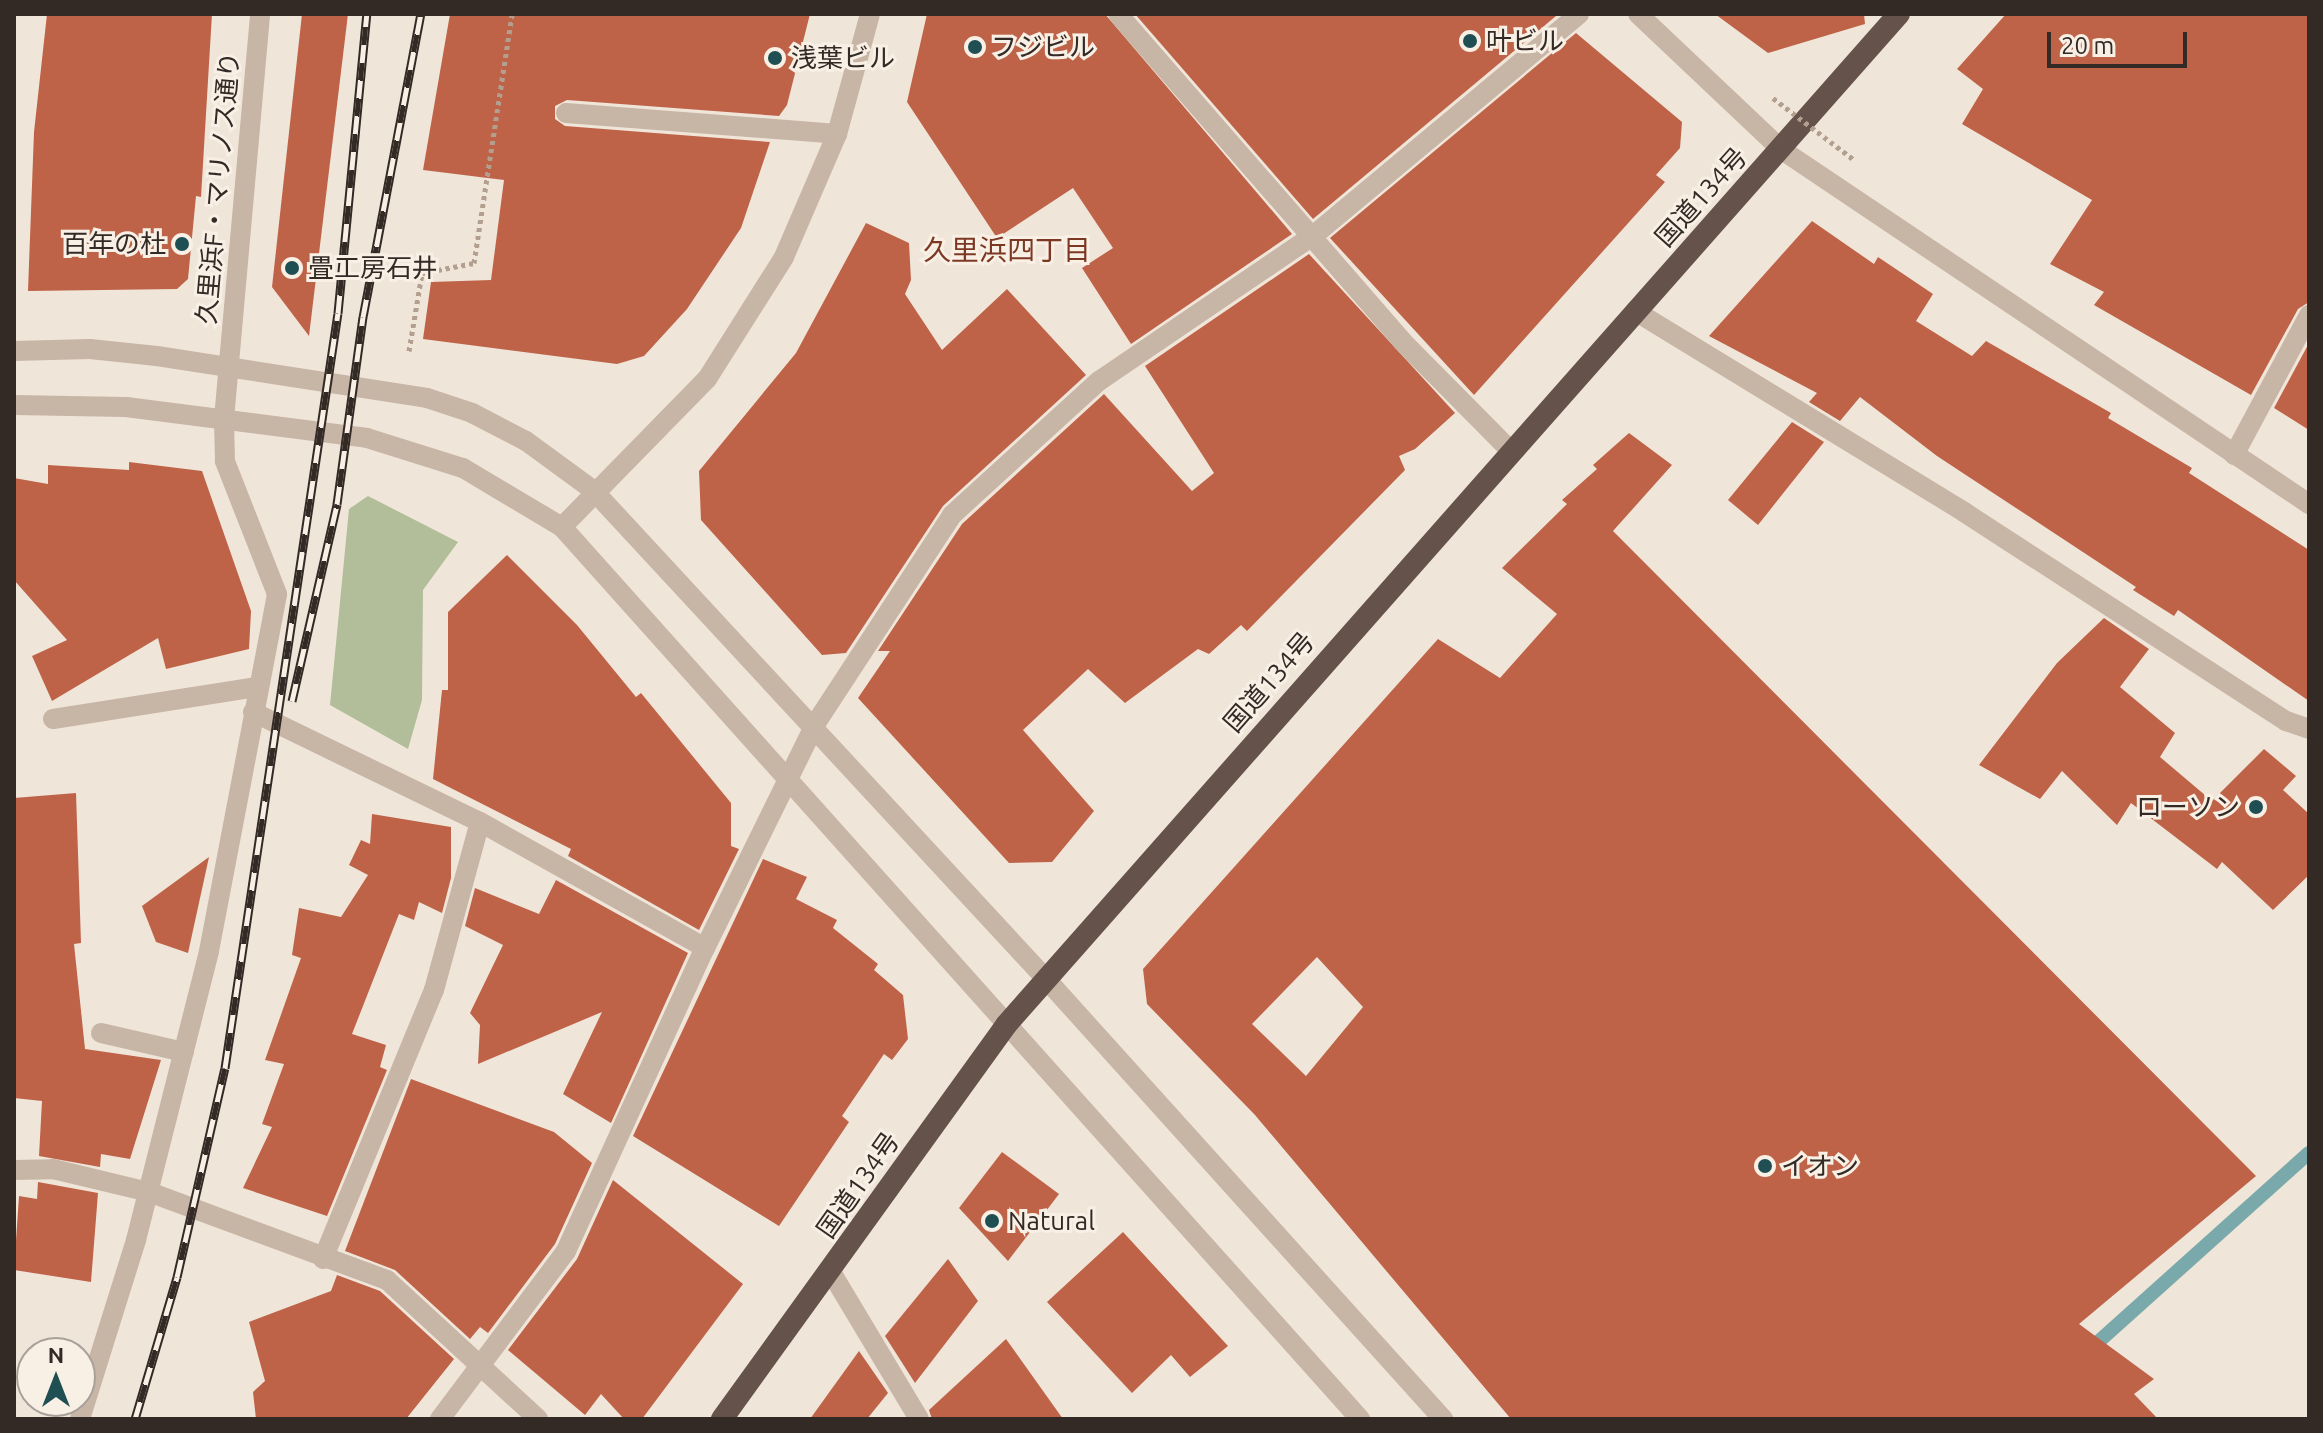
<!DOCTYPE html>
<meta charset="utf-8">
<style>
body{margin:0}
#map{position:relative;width:2323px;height:1433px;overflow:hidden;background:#f0e5d9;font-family:Ubuntu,"Noto Sans JP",sans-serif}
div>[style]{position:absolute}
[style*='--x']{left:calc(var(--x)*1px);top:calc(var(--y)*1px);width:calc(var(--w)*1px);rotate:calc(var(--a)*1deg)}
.green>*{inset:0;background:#b2bd9a}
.stream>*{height:14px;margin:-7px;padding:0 7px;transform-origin:7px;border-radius:7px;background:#7aa9ab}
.building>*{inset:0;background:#bf6348}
.path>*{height:5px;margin-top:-2.5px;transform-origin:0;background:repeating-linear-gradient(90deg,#b29f90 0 4px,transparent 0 8px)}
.service>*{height:20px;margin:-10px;padding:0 10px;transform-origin:10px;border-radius:10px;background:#c7b5a6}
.pedestrian>*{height:20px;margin:-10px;padding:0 10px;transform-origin:10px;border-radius:10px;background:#c7b5a6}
.minor>*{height:20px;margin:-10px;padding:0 10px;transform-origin:10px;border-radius:10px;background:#c7b5a6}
.tertiary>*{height:20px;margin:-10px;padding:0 10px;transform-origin:10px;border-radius:10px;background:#c7b5a6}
.trunk>*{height:22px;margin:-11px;padding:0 11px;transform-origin:11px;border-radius:11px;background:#64524b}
.rail>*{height:9px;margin-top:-4.5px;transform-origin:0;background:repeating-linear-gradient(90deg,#f8efe5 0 18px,#332a26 0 36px);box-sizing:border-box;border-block:2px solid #332a26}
.path-bridge>*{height:5px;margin-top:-2.5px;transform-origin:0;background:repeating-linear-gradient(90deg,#b29f90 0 4px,transparent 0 8px)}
.dots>*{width:22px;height:22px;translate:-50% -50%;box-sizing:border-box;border:4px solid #f8efe5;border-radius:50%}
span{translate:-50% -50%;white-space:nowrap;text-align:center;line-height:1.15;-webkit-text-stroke:6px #f8efe5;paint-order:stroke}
.poi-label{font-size:26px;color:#332a26}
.left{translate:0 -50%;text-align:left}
.right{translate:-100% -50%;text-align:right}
.street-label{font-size:26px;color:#332a26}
.neighbourhood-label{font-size:28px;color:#7d3824}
.frame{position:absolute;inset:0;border:16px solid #332a26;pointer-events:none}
.north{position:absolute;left:16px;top:1337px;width:80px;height:80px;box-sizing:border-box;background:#f8efe5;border:2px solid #a9a099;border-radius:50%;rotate:0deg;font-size:22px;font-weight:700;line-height:32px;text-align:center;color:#332a26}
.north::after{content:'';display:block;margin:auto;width:28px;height:36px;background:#1f4f52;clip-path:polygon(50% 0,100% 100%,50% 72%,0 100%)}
.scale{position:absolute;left:2047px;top:32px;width:140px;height:36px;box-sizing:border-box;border:4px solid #332a26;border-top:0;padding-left:10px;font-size:24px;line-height:28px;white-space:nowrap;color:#332a26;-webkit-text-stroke:6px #f8efe5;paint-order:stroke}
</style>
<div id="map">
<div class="green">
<div style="clip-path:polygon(368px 496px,458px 542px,423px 590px,422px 700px,408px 749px,330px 705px,349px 509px)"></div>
</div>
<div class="stream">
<div style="--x:2087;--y:1352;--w:298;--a:-41.9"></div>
</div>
<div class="building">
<div style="clip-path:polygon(47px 14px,212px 14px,201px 197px,196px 196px,188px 279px,177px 289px,28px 291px,34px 132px)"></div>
<div style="clip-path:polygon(302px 14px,348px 14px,309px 336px,272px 287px)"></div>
<div style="clip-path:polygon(450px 14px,810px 14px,787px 105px,779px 116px,567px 100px,555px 106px,555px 119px,565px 126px,770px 142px,741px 228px,687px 309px,644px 356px,617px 364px,423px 339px,431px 282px,491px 280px,504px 180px,423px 170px)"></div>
<div style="clip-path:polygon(927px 14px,1105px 14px,1292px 234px,1131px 344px,1082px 268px,1113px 248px,1073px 188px,997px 238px,907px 102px)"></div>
<div style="clip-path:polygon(1135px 14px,1554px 14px,1556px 16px,1313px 219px)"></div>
<div style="clip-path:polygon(1715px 14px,1864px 14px,1865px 24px,1768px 53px)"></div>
<div style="clip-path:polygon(2006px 14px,2309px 14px,2309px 302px,2298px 309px,2251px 395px,2094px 305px,2104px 292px,2050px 264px,2092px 200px,1962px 124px,1983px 89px,1957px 69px)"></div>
<div style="clip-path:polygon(1576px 33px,1682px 122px,1680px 148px,1656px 175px,1665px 182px,1474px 395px,1330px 238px)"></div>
<div style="clip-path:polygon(1812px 221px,1874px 264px,1878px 257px,1933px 294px,1916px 321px,1972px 356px,1986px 341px,2111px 413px,2108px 418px,2192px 468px,2189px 473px,2309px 550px,2309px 701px,2178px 610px,2174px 616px,2133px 590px,2136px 587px,1937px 456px,1860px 397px,1840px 421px,1809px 402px,1817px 393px,1709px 336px)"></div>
<div style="clip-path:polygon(866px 223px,909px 243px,911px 280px,905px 294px,942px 350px,1007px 289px,1086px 375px,943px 506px,846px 653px,822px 655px,701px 520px,699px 471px,796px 353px)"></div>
<div style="clip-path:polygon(1309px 254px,1455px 413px,1415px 449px,1399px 456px,1405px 470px,1247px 631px,1241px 625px,1209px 654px,1198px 649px,1125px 703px,1088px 669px,1023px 730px,1094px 811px,1052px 862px,1009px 863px,858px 698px,890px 651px,878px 651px,962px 524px,1104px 394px,1192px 491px,1214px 473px,1145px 366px)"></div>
<div style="clip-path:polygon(2309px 343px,2309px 430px,2274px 408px)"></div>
<div style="clip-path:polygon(1792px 422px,1824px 442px,1758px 525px,1728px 500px)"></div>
<div style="clip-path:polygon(evenodd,1629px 433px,1672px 465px,1613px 531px,2256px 1176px,2079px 1324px,2154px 1379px,2134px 1394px,2158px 1419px,1511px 1419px,1255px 1115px,1147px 1004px,1143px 969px,1438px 639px,1500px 678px,1557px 614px,1502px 568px,1567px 504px,1562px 500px,1597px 469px,1593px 465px,1629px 433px,1317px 957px,1363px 1007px,1306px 1076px,1252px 1024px,1317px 957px)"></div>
<div style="clip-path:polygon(129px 462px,202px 471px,251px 611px,249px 649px,166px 669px,158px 638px,52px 701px,32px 656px,67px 640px,14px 580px,14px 478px,48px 484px,48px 465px,129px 470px)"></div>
<div style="clip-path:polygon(507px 555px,577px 625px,636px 697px,641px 693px,731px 803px,731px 846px,739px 849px,699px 930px,568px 856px,571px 849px,433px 779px,442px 690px,448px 690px,448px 612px)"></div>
<div style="clip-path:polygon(2104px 618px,2149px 649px,2120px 687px,2175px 733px,2160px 757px,2212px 801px,2264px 749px,2296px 776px,2283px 790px,2309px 814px,2309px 875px,2273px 910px,2222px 862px,2217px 869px,2131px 803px,2117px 825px,2062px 771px,2040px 799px,1979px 765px,2057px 663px)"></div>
<div style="clip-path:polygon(76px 793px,81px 943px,74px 944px,85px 1049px,161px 1060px,130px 1159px,101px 1154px,100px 1167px,39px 1156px,42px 1101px,14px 1098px,14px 798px)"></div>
<div style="clip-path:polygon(372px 814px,451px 827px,451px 878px,442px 913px,419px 902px,414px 920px,399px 914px,352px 1034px,386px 1045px,380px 1067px,387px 1070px,327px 1216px,243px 1188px,272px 1127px,262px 1124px,284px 1064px,265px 1060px,301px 958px,292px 955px,299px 908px,341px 917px,368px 875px,349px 865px,361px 840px,370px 844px)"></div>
<div style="clip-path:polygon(209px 857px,188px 953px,156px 942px,142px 906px)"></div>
<div style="clip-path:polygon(763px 859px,807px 877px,796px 899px,837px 920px,833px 928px,878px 964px,874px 970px,903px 995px,908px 1039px,892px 1060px,884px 1054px,842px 1116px,849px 1122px,779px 1226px,633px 1136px)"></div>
<div style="clip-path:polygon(556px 880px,688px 953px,611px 1123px,563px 1094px,602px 1012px,478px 1064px,480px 1025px,470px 1013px,503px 945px,465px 926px,475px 888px,539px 914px)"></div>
<div style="clip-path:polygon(411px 1079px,554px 1132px,592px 1163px,555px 1244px,488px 1333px,480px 1327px,470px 1339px,395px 1270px,345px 1251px)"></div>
<div style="clip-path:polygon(1002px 1152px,1059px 1194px,1008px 1261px,959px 1208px)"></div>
<div style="clip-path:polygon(613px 1180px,743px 1284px,642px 1419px,624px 1419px,601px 1394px,585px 1415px,508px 1350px,577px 1259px)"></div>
<div style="clip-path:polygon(38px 1182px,98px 1193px,91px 1282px,14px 1270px,19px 1196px,37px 1199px)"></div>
<div style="clip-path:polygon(1123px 1232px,1228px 1346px,1190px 1377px,1171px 1355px,1132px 1393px,1047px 1302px)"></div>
<div style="clip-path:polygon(948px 1259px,978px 1301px,915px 1383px,885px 1336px)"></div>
<div style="clip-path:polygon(337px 1275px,380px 1291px,454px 1359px,406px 1419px,256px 1419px,253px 1392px,265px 1381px,249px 1322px,331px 1291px)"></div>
<div style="clip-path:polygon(1006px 1339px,1063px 1419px,932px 1419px,929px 1410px)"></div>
<div style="clip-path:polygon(859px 1351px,888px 1393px,867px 1419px,810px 1419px)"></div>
</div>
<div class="path">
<div style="--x:409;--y:351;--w:79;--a:-80.5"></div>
<div style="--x:422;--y:273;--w:53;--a:-10.9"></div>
<div style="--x:474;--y:263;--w:252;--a:-81.3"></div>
</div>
<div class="service">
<div style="--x:53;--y:719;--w:207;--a:-8.9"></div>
<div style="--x:101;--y:1033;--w:85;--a:12.9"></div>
<div style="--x:831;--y:1272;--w:171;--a:59.1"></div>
</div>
<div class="pedestrian">
<div style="--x:1118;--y:14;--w:433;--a:49"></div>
<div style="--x:1402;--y:341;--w:153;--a:45.3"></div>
<div style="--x:814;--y:726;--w:252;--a:-56.8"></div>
<div style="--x:952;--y:515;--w:199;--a:-42.4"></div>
<div style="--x:1099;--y:381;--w:260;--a:-34.2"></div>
<div style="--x:1314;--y:235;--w:345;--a:-39.8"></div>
</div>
<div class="minor">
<div style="--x:1638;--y:14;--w:198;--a:43.4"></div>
<div style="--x:1782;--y:150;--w:635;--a:33.89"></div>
<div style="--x:566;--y:113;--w:272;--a:4.4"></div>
<div style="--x:1635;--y:311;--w:386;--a:31.4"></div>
<div style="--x:1964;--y:512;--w:384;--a:33"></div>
<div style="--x:2286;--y:721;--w:24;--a:19"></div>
<div style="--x:2234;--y:455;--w:159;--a:-61.8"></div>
<div style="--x:562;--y:527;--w:207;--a:-45.6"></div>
<div style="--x:707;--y:379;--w:144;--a:-57.7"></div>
<div style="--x:784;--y:257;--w:134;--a:-66.7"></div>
<div style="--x:837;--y:134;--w:124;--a:-74.6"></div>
<div style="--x:253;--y:712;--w:252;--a:25.9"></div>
<div style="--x:480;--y:822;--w:258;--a:29.2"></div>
<div style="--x:14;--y:1170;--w:39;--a:-1"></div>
<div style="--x:53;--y:1169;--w:99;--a:13.5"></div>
<div style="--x:149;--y:1192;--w:254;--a:20.3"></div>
<div style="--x:387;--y:1280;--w:205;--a:42.6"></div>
<div style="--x:323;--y:1259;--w:291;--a:-67.6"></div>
<div style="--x:434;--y:990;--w:174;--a:-74.7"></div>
<div style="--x:80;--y:1419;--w:188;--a:-72.6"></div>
<div style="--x:136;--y:1240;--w:298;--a:-75.8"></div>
<div style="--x:209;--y:951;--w:363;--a:-79.2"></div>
<div style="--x:277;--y:594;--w:143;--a:-111.4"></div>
<div style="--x:225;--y:461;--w:42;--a:-91.4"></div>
<div style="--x:224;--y:419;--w:407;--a:-84.9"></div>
<div style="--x:440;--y:1419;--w:210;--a:-53.1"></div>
<div style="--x:566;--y:1251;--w:333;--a:-65.4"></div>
<div style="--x:705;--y:948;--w:247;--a:-63.8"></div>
</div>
<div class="tertiary">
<div style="--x:14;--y:351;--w:76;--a:-1.5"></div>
<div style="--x:90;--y:349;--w:67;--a:6"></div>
<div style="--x:157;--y:356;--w:273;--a:8.8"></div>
<div style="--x:427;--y:398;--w:47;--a:18.4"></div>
<div style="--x:472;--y:413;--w:61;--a:27.4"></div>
<div style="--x:526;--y:441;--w:83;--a:36.2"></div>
<div style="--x:593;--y:490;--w:667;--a:47.19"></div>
<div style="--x:1046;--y:979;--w:593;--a:47.94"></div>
<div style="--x:14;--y:405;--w:112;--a:1"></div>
<div style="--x:126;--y:407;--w:243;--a:7.3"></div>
<div style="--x:367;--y:438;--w:101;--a:17.4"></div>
<div style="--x:463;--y:468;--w:115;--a:30.8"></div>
<div style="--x:562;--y:527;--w:1197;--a:48.18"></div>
</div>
<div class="trunk">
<div style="--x:722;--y:1419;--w:486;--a:-54.2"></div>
<div style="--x:1006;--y:1025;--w:1349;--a:-48.55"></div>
</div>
<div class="rail">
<div style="--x:292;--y:701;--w:202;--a:-77.1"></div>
<div style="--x:337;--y:504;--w:189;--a:-82.1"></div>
<div style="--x:363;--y:317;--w:309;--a:-79.2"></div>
<div style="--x:135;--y:1419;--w:148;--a:-73.5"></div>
<div style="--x:177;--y:1277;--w:214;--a:-77.1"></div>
<div style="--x:225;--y:1068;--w:763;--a:-81.49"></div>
<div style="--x:338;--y:313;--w:300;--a:-84.5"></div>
</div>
<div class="path-bridge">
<div style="--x:1773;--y:98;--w:101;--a:37.3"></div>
</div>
<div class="dots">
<div style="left:1470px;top:41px;background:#1f4f52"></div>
<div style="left:975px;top:47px;background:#1f4f52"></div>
<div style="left:775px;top:58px;background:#1f4f52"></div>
<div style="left:182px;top:244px;background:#1f4f52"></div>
<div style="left:292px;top:268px;background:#1f4f52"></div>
<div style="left:2256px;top:807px;background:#1f4f52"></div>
<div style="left:1765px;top:1166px;background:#1f4f52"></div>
<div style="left:992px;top:1221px;background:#1f4f52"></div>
</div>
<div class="poi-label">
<span class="left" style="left:1486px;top:41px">叶ビル</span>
<span class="left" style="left:991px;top:47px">フジビル</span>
<span class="left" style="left:791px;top:58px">浅葉ビル</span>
<span class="right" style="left:166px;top:244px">百年の杜</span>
<span class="left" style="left:308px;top:268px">畳工房石井</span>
<span class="right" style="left:2240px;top:807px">ローソン</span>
<span class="left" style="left:1781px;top:1166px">イオン</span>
<span class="left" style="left:1008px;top:1221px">Natural</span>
</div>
<div class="street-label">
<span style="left:218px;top:188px;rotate:-85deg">久里浜F・マリノス通り</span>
<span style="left:1701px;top:197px;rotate:-48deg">国道134号</span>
<span style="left:1269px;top:682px;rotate:-49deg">国道134号</span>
<span style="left:858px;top:1185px;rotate:-55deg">国道134号</span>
</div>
<div class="neighbourhood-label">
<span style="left:1007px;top:250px">久里浜四丁目</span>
</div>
<div class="frame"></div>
<div class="north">N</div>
<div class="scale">20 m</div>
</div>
